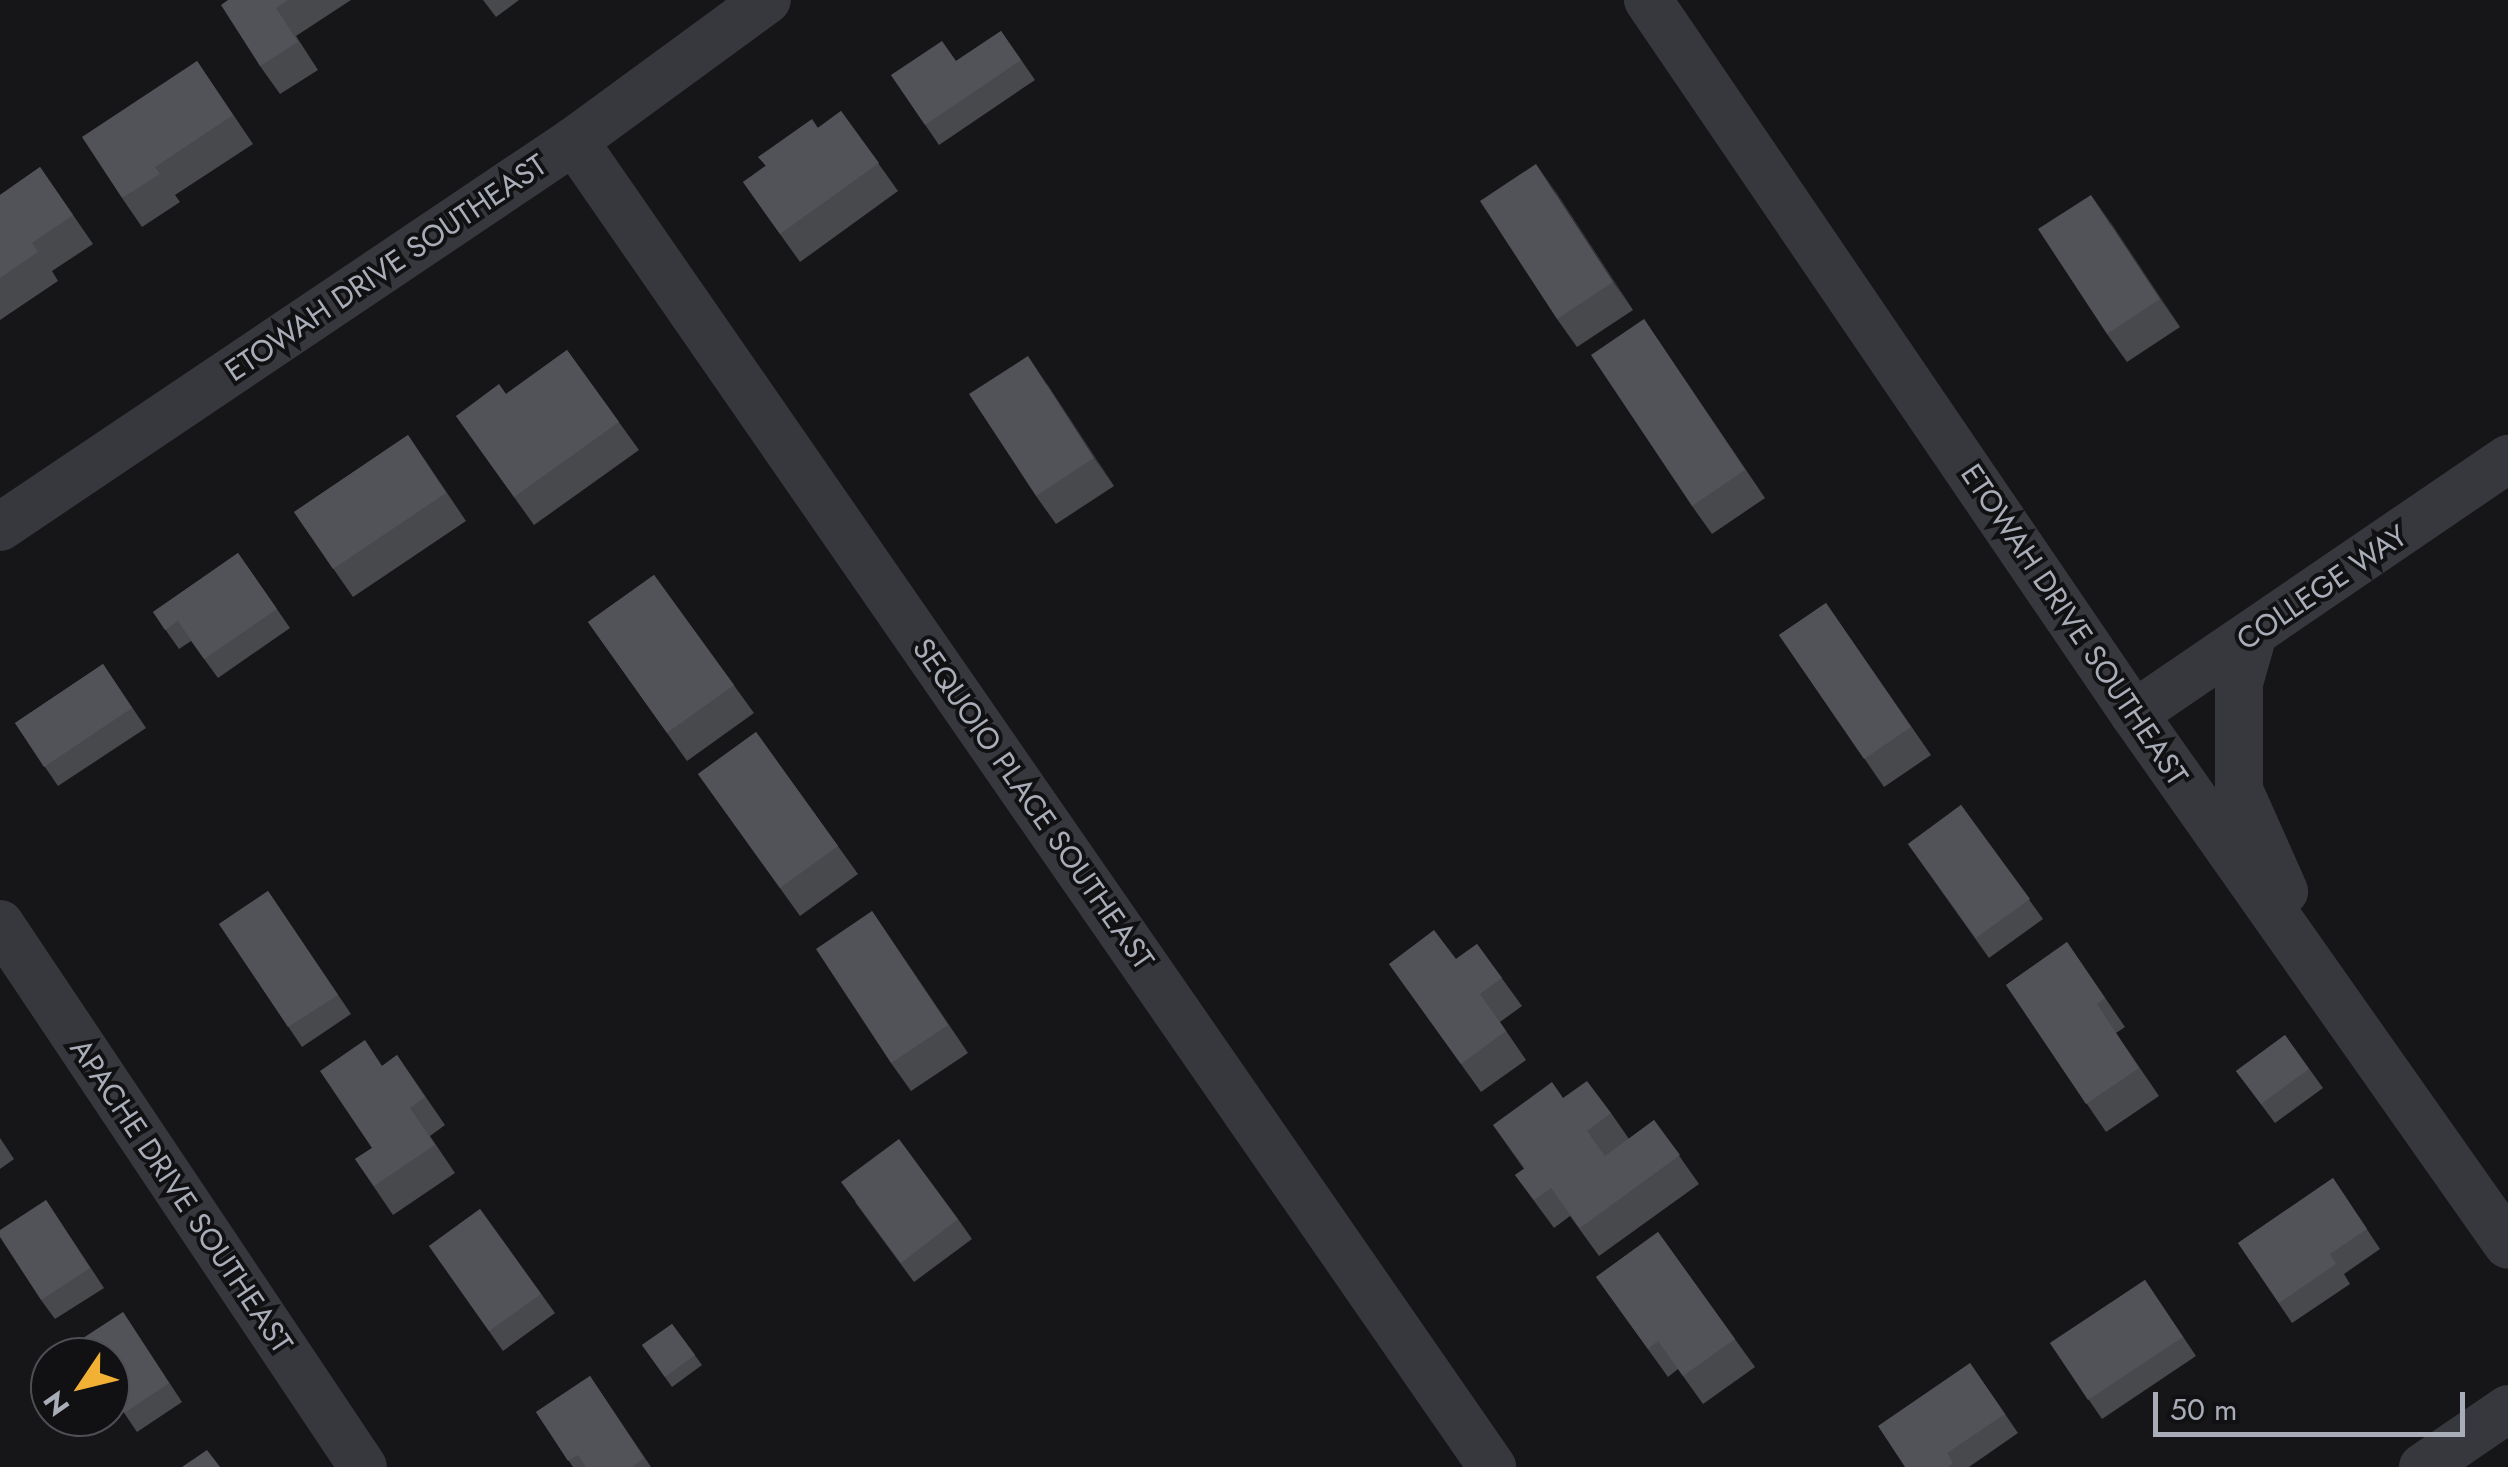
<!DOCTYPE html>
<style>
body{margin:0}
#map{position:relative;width:2508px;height:1467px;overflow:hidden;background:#161618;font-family:Jost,sans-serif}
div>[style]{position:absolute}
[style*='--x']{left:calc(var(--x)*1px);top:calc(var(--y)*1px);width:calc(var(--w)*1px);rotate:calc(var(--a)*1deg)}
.minor>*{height:48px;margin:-24px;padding:0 24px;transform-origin:24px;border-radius:24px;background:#37383d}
.wall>*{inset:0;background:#47494d}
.shaded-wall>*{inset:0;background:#2f3033}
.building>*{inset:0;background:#525359}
span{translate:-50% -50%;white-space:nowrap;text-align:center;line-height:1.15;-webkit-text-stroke:8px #111113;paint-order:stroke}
.street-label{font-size:30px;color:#a8adb8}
.north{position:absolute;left:30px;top:1337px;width:100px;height:100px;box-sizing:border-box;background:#111113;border:2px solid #4d4f55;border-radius:50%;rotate:235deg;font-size:28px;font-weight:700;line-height:40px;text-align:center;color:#a8adb8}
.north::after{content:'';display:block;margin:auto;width:35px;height:45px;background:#f2b134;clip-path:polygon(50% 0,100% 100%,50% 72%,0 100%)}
.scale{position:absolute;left:2153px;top:1392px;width:312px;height:45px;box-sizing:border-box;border:5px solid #a8adb8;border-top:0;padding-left:12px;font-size:30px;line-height:35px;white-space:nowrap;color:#a8adb8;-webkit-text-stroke:8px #111113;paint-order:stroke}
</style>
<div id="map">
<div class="minor">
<div style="--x:1648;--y:0;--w:864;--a:55.76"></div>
<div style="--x:2134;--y:714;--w:649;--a:54.84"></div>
<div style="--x:574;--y:141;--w:1613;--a:55.3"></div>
<div style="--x:0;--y:527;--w:692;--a:-33.92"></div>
<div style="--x:574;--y:141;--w:239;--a:-36.2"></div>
<div style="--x:2253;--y:634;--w:51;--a:105.9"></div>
<div style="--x:2239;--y:683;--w:107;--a:90"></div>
<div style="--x:2239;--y:790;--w:111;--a:66"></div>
<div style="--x:2134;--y:714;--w:453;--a:-34.3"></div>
<div style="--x:0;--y:924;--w:653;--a:56.24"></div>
<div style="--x:2423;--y:1467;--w:103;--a:-34.3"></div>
</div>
<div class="wall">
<div style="clip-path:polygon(228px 0,351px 0,296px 36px,318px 70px,280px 94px,260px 66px)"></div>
<div style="clip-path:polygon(483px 0,519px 0,496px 17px)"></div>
<div style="clip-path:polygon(1001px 31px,1035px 80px,939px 145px,891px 75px,956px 61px)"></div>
<div style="clip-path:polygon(197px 61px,253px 144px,175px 195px,180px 202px,142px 227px,122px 198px)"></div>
<div style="clip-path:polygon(841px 111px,898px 191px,800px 262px,743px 182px)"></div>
<div style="clip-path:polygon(40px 167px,93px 244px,52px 271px,58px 281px,0 320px,0 195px)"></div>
<div style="clip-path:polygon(1556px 192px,1633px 310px,1577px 347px,1557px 319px)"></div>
<div style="clip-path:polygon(2111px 223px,2180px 327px,2127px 362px,2107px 334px)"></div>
<div style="clip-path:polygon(1644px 319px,1765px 498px,1712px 534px,1692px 506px)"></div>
<div style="clip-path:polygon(567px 350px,639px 450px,534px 525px,456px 416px,506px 394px)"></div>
<div style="clip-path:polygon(1047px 384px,1114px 486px,1056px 524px,1036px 496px)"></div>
<div style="clip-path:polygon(408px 435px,466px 521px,353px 597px,294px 512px)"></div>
<div style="clip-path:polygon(238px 553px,290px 628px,218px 678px,191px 641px,179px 649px,153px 612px)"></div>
<div style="clip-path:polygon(654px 575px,754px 713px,687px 761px,588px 622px)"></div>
<div style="clip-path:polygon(1826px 603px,1931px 755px,1884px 787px,1779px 635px)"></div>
<div style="clip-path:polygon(103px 664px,146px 728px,58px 786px,15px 723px)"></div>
<div style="clip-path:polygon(756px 732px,858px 874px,800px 916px,698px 774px)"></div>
<div style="clip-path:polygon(1961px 805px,2043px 919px,1989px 958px,1908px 844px)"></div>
<div style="clip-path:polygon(268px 891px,351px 1014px,302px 1047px,219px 924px)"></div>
<div style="clip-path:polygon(872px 911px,968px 1053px,911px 1091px,891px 1063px)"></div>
<div style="clip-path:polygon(2067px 942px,2125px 1027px,2116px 1033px,2159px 1096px,2106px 1132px,2006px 985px)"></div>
<div style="clip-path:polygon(1477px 944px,1522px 1006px,1500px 1022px,1526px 1060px,1481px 1092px,1389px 964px,1456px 959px)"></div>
<div style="clip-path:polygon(2285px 1035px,2323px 1088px,2275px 1123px,2236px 1071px)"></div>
<div style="clip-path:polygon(397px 1055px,445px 1125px,430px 1136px,455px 1173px,393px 1215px,355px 1159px,372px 1148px,382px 1066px)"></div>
<div style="clip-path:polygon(1563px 1098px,1611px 1113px,1629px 1139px,1654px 1120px,1699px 1184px,1599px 1256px,1570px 1216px,1554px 1228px,1515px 1175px,1524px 1169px,1493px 1125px)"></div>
<div style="clip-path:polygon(0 1138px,14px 1159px,0 1169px)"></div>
<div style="clip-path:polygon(2333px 1178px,2380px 1249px,2344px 1274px,2350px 1284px,2292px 1323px,2238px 1243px)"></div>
<div style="clip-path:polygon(46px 1200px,104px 1288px,55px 1319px,41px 1300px)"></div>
<div style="clip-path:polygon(855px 1202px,958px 1219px,972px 1239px,914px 1282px)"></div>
<div style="clip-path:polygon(480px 1209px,555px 1313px,503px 1351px,429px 1246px)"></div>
<div style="clip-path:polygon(1658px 1232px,1755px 1367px,1703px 1404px,1678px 1369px,1668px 1377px,1596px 1277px)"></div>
<div style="clip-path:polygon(2145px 1280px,2196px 1356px,2102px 1419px,2050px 1343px)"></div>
<div style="clip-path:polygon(123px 1312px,182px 1402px,137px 1432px,110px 1392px)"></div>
<div style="clip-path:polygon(672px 1324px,702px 1365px,672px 1387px,642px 1345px)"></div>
<div style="clip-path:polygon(1970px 1363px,2018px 1433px,1969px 1467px,1905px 1467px)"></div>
<div style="clip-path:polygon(590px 1376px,651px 1467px,573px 1467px,536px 1412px)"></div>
</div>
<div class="shaded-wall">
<div style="clip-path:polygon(1536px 164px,1556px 192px,1633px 310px,1613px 282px)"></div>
<div style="clip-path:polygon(2091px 195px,2111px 223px,2180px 327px,2160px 299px)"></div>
<div style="clip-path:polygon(1028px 356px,1047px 384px,1114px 486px,1094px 458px)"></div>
</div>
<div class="building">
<div style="clip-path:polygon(228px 0,288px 0,276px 8px,298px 42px,260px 66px,221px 5px)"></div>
<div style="clip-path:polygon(1001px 31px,1021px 60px,925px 125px,891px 75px,942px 41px,956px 61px)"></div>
<div style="clip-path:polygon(197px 61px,233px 115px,155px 167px,160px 174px,122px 198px,82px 137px)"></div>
<div style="clip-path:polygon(841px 111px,879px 163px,780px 234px,743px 182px,766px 166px,758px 157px,812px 119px,818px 128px)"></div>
<div style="clip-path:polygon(1536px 164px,1613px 282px,1557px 319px,1480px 201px)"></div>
<div style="clip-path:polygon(40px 167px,73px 215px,32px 243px,38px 252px,0 278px,0 195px)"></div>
<div style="clip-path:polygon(2091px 195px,2160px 299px,2107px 334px,2038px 229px)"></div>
<div style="clip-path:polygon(1644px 319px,1745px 470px,1692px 506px,1591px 355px)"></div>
<div style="clip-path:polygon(567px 350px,619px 422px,514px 497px,456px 416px,499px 384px,506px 394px)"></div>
<div style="clip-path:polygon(1028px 356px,1094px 458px,1036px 496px,969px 394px)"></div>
<div style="clip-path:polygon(408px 435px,446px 493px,333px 569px,294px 512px)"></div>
<div style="clip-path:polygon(238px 553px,277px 609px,204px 659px,178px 621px,165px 630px,153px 612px)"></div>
<div style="clip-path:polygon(654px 575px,734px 685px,667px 733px,588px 622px)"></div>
<div style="clip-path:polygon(1826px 603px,1911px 727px,1864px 759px,1779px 635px)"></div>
<div style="clip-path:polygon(103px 664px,132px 708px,44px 767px,15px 723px)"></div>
<div style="clip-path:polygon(756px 732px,838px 846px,780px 888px,698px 774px)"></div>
<div style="clip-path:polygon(1961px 805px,2030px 899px,1976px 938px,1908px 844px)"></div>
<div style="clip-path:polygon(268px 891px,338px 995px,288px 1027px,219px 924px)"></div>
<div style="clip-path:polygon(872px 911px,948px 1025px,891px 1063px,816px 949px)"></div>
<div style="clip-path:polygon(1434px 930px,1456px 959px,1477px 944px,1502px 978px,1480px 994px,1506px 1031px,1461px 1064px,1389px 964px)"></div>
<div style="clip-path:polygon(2067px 942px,2105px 998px,2097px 1004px,2139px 1068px,2086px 1104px,2006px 985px)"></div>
<div style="clip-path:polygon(2285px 1035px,2309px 1069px,2261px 1104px,2236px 1071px)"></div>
<div style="clip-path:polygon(365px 1040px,382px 1066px,397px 1055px,425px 1097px,410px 1108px,435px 1145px,374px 1186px,355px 1159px,372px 1148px,320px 1071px)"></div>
<div style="clip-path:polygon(1587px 1081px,1611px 1113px,1587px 1131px,1605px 1156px,1654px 1120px,1680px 1155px,1580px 1228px,1551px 1188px,1534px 1200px,1515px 1175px,1525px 1168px,1493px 1125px,1552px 1082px,1563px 1098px)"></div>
<div style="clip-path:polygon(899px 1139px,958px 1219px,901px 1263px,841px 1182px)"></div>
<div style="clip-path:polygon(2333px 1178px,2367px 1229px,2330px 1254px,2336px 1264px,2279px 1303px,2238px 1243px)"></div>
<div style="clip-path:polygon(46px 1200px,90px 1268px,41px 1300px,0 1237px,0 1230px)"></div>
<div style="clip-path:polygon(480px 1209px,541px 1294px,489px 1331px,429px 1246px)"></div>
<div style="clip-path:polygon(1658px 1232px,1735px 1339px,1683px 1376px,1658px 1341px,1648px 1349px,1596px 1277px)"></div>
<div style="clip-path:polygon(2145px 1280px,2183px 1337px,2088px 1400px,2050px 1343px)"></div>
<div style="clip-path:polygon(123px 1312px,169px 1383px,124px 1413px,110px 1392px,110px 1357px,87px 1357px,77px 1342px)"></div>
<div style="clip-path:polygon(672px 1324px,695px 1355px,665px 1377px,642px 1345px)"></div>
<div style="clip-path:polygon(1970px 1363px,2005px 1414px,1947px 1453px,1953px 1463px,1948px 1467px,1905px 1467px,1878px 1426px)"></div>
<div style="clip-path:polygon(590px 1376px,644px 1458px,632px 1467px,586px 1467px,578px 1455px,568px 1461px,536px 1412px)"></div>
<div style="clip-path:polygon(207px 1450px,220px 1467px,182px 1467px)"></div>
</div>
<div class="street-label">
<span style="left:386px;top:268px;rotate:-34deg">ETOWAH DRIVE SOUTHEAST</span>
<span style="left:2322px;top:588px;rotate:-34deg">COLLEGE WAY</span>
<span style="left:2074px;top:625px;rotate:56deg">ETOWAH DRIVE SOUTHEAST</span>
<span style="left:1033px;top:804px;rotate:55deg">SEQUOIO PLACE SOUTHEAST</span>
<span style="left:181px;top:1196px;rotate:56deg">APACHE DRIVE SOUTHEAST</span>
</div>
<div class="north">N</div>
<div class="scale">50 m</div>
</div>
